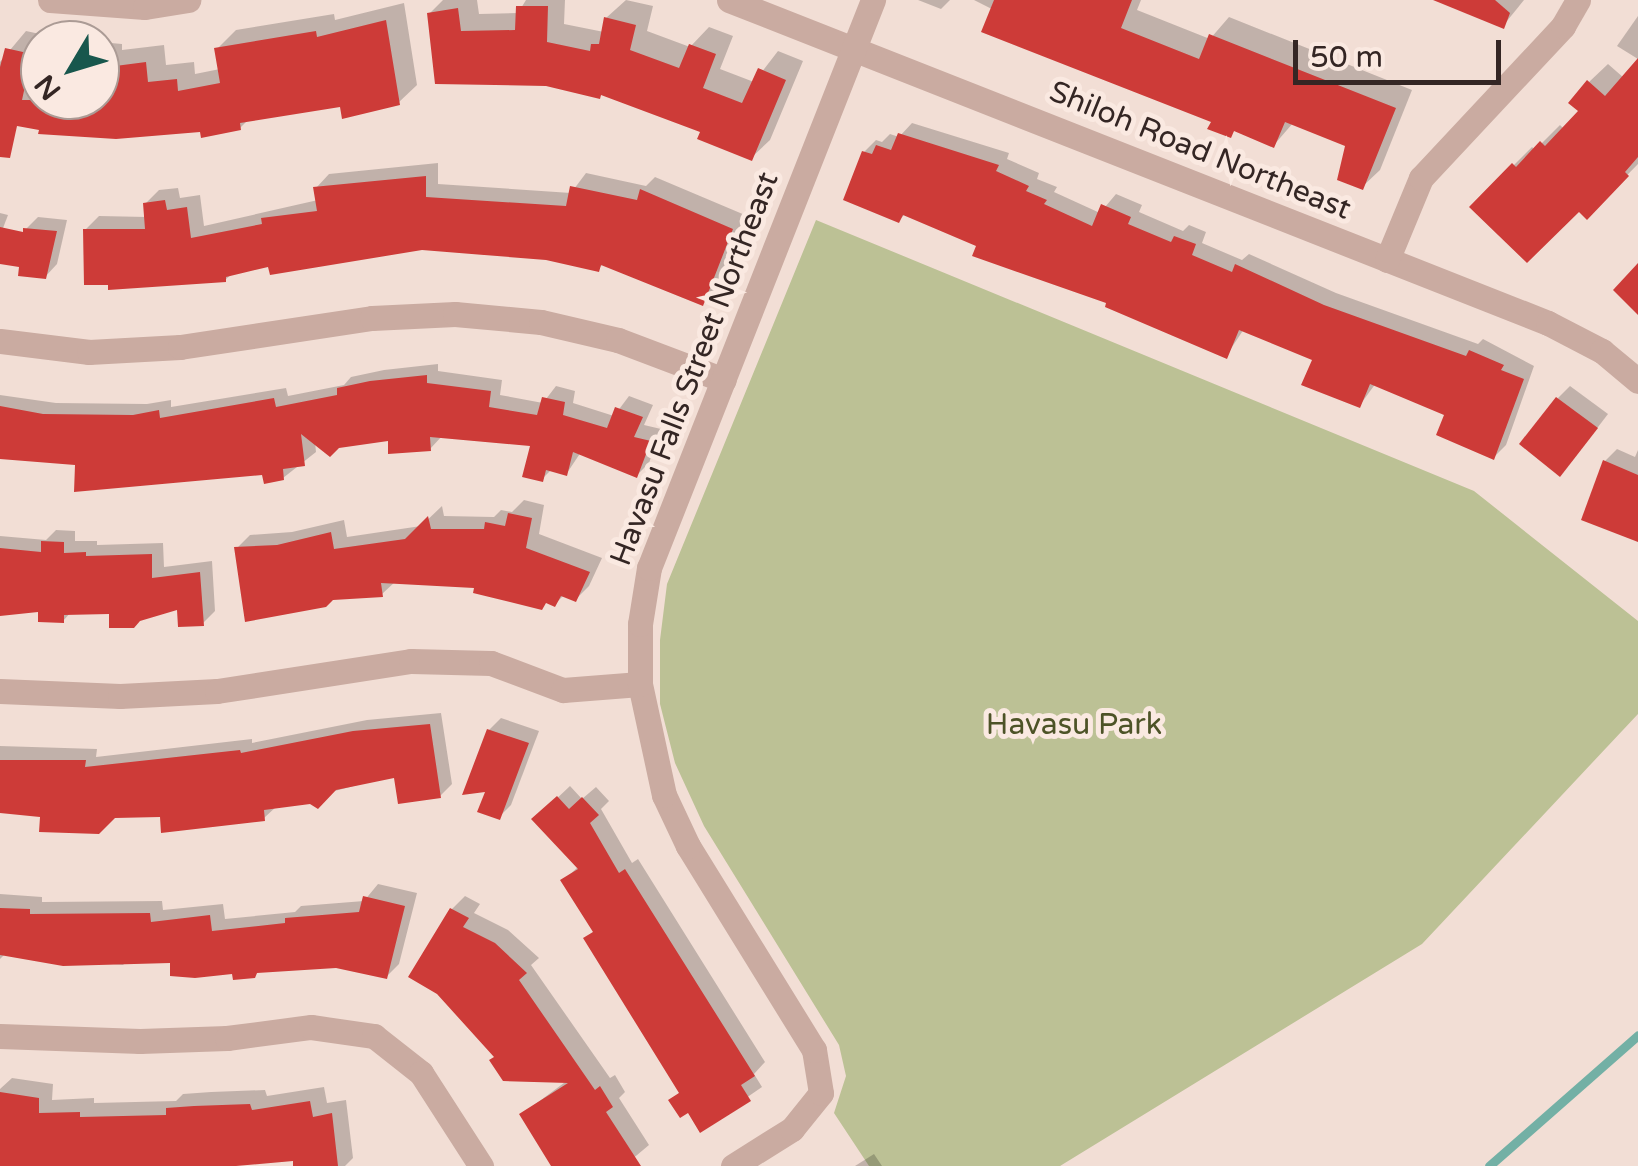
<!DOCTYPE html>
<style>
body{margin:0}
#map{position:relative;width:1638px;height:1166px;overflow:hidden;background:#f2ded5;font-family:"Varela Round",sans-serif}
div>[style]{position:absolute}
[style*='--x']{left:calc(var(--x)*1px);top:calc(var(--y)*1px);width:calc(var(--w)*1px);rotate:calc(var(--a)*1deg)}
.green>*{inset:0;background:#bcc195}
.shadow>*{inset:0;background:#0003}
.stream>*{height:9px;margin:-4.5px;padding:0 4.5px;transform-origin:4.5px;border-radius:4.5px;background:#73b0a5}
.building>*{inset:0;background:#cd3b38}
.minor>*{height:25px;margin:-12.5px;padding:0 12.5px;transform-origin:12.5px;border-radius:12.5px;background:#caaba1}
span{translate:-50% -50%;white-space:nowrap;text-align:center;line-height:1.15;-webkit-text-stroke:10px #fae9e1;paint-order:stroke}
.street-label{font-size:30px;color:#342624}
.park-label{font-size:30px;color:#4d5327}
.north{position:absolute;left:20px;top:20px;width:100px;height:100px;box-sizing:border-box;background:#fae9e1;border:2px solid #ab9b95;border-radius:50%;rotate:232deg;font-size:28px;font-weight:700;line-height:40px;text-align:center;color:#342624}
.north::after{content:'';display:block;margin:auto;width:35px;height:45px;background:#18574d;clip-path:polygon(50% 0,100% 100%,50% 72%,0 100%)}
.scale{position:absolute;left:1293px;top:40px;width:208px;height:45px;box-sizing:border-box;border:5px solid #342624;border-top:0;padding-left:12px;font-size:30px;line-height:35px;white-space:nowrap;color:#342624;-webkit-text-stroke:8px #fae9e1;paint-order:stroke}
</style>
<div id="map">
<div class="green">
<div style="clip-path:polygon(816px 220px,1474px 491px,1638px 621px,1638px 714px,1422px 944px,1060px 1166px,869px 1166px,834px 1113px,846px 1076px,839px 1045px,704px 826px,675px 763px,660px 704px,660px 640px,667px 584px)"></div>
</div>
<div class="shadow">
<div style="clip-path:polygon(443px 0,477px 0,479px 14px,518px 13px,526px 0,565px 0,564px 24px,604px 32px,606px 18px,626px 0,653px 6px,647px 31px,690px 47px,709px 27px,733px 36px,720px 69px,754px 82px,778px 51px,803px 61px,770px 140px,751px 158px,704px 130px,603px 93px,599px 97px,546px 83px,429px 14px)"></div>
<div style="clip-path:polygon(918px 0,950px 0,941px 9px)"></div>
<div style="clip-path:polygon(974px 0,1141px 0,1137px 10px,1210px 39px,1229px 17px,1412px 90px,1380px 170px,1362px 187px,1348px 144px,1293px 123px,1274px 145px,1236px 129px,1230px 135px,1214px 121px)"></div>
<div style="clip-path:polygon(1453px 0,1524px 0,1503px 26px)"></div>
<div style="clip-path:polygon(404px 3px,417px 85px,398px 103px,342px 104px,248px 120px,240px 128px,41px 128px,0 121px,0 62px,26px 31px,49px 36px,40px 40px,40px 100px,100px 100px,100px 42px,122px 44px,122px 50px,164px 45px,166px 65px,194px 62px,195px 74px,220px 69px,217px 49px,236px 30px,334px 14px,335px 20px)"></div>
<div style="clip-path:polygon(1638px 16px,1638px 59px,1617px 46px)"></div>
<div style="clip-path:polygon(1638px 62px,1638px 164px,1587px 216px,1579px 208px,1472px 207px,1532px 147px,1535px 150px,1560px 125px,1564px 129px,1582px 111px,1589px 82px,1608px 64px,1624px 78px)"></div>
<div style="clip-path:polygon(912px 123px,1009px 153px,1007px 159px,1039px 173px,1037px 179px,1057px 187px,1054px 192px,1100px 213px,1116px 194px,1142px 205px,1139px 212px,1183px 231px,1189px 225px,1206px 232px,1202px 243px,1242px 260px,1249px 254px,1336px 293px,1478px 344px,1483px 339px,1534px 366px,1506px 445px,1494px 457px,1447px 414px,1376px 383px,1360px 405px,1315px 358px,1244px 329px,1226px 356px,906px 213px,899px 220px,864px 152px,876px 140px,882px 142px,890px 134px,899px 137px)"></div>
<div style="clip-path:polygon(438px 163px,438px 184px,571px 193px,586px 173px,646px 186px,655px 177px,745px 215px,716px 290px,702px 303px,604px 263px,598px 269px,547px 257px,422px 248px,270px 264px,233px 273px,225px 280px,85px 230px,99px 216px,147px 217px,145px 204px,159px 190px,178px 188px,180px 198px,200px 195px,204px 226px,318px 200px,316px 188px,329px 174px)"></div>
<div style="clip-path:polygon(0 213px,8px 215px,0 236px)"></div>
<div style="clip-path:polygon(38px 217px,67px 220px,57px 264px,45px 277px,26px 229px)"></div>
<div style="clip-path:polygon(438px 364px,438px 371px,502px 380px,500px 395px,543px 403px,556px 386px,575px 391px,573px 403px,614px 416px,629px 396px,653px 405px,644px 425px,661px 429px,649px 463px,637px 475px,581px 452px,567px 473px,552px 469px,542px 479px,533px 444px,443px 435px,430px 449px,390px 438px,315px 442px,316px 452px,283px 478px,264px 473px,0 455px,0 395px,56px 403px,147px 404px,171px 400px,171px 407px,286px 388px,288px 396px,344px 385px,351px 377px,384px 370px)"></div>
<div style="clip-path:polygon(1570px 386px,1608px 414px,1572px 461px,1558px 398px)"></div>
<div style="clip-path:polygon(1617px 449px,1635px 457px,1638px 450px,1638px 538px,1584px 518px,1605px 461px)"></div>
<div style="clip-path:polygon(524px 500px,544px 505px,539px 534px,602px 558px,589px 586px,576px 599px,564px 595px,555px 604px,477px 585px,396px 581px,382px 594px,237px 548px,250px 535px,292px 532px,344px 520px,347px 537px,421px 526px,442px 506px,444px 516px,494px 517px,501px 510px,512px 512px)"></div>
<div style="clip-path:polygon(56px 530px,75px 531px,75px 541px,97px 541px,97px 545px,163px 543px,164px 567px,212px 561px,215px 611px,203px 623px,179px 607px,71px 612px,63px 621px,41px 609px,0 615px,0 536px,46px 540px)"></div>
<div style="clip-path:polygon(441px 713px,452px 784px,440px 796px,396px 775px,277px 806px,264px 818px,163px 830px,163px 815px,0 811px,0 746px,97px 749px,96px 757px,252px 739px,252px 743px,367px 720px)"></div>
<div style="clip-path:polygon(501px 718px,539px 731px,511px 805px,499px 817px,489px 789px,489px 730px)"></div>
<div style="clip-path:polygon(570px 786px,582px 799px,596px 787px,609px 801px,601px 809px,632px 863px,638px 859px,765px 1062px,754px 1074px,762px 1087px,701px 1129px,689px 1109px,671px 1101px,681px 1091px,586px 939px,595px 930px,564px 880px,579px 866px,535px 819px)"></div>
<div style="clip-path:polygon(378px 884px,417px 893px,399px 964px,386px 977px,337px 965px,260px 970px,254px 976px,172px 961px,127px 961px,123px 965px,6px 953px,0 959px,0 894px,42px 897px,42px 902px,162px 901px,163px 910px,223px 904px,225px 919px,295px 912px,301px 906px,364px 901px)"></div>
<div style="clip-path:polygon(465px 896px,480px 904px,474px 913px,508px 930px,539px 958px,531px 965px,610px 1078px,615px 1075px,625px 1092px,619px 1098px,649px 1145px,624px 1166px,554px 1166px,522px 1114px,568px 1080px,496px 1056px,452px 909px)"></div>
<div style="clip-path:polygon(12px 1078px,53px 1084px,52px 1100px,94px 1098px,94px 1103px,176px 1101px,183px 1094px,211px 1092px,265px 1090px,267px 1096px,324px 1087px,327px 1103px,346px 1100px,353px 1158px,345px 1166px,296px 1166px,295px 1158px,230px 1166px,0 1166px,0 1089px)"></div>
<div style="clip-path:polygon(874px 1154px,882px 1166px,855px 1166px)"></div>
</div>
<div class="stream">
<div style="--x:1489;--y:1166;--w:198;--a:-41.3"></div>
</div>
<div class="building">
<div style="clip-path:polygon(994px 0,1132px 0,1121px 28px,1199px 59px,1209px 34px,1396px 108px,1363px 190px,1337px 180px,1345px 146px,1285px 122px,1274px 148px,1234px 131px,1231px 138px,1207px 129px,1211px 122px,981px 32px)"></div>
<div style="clip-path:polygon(1433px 0,1495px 0,1510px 13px,1504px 29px)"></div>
<div style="clip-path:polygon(516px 6px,548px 6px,547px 42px,590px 51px,591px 44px,599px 44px,604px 17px,636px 25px,630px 50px,679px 68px,689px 44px,716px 54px,703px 88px,742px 103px,758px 68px,786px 80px,752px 161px,697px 139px,700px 132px,601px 95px,600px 99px,546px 86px,435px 84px,427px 13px,458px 8px,461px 31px,515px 30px)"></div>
<div style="clip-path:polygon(386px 20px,400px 105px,342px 119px,340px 107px,240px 123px,241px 130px,201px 138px,200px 132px,116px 139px,38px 134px,39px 130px,17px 126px,10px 158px,0 157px,0 67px,5px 48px,32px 54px,22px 100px,100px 100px,100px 68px,146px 62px,148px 82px,177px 79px,178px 91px,220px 83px,214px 48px,316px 31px,317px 37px)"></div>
<div style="clip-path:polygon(1638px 58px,1638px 157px,1625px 172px,1629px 176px,1587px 220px,1579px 212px,1527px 263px,1469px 207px,1512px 163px,1516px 167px,1540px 141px,1545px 146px,1578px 111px,1568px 103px,1587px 80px,1605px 96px)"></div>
<div style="clip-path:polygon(898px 133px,999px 165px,996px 171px,1029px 186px,1026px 191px,1047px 200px,1044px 204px,1092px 226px,1101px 204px,1131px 217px,1128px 224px,1171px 242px,1174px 236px,1196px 244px,1192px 255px,1232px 272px,1235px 264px,1324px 305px,1466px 356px,1469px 350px,1504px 365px,1501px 370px,1524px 379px,1494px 460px,1436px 435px,1444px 415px,1370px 384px,1360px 408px,1301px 385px,1312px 360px,1239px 330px,1227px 359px,1105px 307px,1106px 303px,972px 256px,976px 246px,903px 215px,899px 223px,843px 200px,862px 151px,872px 154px,876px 145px,891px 150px)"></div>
<div style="clip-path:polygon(426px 176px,426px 197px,566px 206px,570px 186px,637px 200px,640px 189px,733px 229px,703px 306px,601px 265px,599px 272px,546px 260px,422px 250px,270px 275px,268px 267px,226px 277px,226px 282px,108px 290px,108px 285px,84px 285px,83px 229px,145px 229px,143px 203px,165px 200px,167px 210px,187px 207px,191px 238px,262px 224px,261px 218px,317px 211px,313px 187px)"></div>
<div style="clip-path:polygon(0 227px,23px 232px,23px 228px,57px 231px,46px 279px,18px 276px,19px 267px,0 264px)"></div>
<div style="clip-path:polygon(1638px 263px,1638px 315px,1613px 290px)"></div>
<div style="clip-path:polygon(427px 375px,427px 383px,491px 391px,489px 407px,537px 415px,542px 397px,565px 402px,563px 415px,607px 428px,615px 407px,643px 417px,634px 437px,651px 441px,637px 478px,573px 452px,567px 476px,546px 470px,543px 482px,522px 477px,530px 446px,430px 437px,431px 451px,388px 454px,388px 441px,339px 448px,330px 457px,301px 434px,305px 466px,283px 469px,284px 480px,264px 484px,262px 475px,74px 492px,75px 465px,0 459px,0 406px,43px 414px,133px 415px,159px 410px,160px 418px,274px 398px,276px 407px,337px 395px,337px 388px,370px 381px)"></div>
<div style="clip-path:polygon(1556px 397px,1598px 428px,1560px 477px,1519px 444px)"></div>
<div style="clip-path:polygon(1603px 460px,1638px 475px,1638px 542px,1581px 520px)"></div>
<div style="clip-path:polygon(508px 513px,532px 518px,526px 548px,590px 572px,576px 602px,561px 596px,555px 607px,546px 603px,542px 610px,473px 593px,474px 588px,381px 583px,383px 597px,333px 600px,326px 607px,245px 622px,234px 547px,277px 545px,331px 532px,334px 549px,405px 539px,428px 516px,431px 529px,484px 529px,485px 522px,505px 526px)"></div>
<div style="clip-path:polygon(41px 541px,64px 542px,64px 553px,86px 552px,86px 556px,152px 554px,152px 578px,200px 572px,204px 626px,178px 627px,177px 610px,140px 621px,134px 628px,109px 628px,109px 614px,64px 615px,64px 623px,38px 622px,38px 612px,0 616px,0 548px,41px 552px)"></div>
<div style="clip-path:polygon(430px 724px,441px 798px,398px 804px,394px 778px,336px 790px,318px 809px,310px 804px,264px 810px,265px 821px,161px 833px,160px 817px,115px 818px,99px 834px,39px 832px,40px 817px,0 813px,0 760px,86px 760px,85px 767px,240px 750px,241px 753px,353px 731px)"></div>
<div style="clip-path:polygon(487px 729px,529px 743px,500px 820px,477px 812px,485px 792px,462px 795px)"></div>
<div style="clip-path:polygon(557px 796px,569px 809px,582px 797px,599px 815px,590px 823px,619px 873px,625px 869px,755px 1076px,741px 1085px,751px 1101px,700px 1133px,688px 1113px,680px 1118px,668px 1100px,679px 1093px,583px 938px,593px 932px,560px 880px,578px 869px,531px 819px)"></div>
<div style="clip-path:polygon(363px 896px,405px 906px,387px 979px,336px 968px,257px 973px,255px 978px,233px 980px,232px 974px,195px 978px,170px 976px,170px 963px,63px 966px,0 955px,0 908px,30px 909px,30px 914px,150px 913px,151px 922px,210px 915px,212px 931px,285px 923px,285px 918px,359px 912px)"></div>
<div style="clip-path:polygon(450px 908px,469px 918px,463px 927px,495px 943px,527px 973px,519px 980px,595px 1090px,600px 1086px,613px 1107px,606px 1112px,641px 1166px,551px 1166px,519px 1114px,568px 1083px,503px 1081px,489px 1060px,494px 1057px,437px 994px,408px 977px)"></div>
<div style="clip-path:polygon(0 1092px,39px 1098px,39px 1113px,80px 1112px,80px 1117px,166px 1115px,166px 1108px,194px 1106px,250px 1104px,252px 1110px,310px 1101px,313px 1117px,332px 1113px,338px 1166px,293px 1166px,293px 1161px,236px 1166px,0 1166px)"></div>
</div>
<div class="minor">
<div style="--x:50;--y:0;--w:95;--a:4.2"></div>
<div style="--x:145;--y:7;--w:44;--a:-9.2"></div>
<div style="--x:729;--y:0;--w:880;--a:21.52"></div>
<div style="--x:1548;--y:323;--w:61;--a:27.4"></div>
<div style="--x:1602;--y:351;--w:47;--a:39.8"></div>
<div style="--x:1387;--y:260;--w:89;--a:-67.5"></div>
<div style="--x:1421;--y:178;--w:208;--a:-46.9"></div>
<div style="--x:1563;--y:26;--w:30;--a:-60"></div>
<div style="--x:0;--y:341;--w:90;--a:7"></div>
<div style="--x:89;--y:352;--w:91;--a:-3.1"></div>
<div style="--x:180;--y:347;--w:194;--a:-8.6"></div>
<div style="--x:372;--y:318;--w:83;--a:-2.8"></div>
<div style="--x:455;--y:314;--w:86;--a:5.3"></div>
<div style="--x:541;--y:322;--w:79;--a:13.2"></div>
<div style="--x:618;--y:340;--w:113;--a:20.7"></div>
<div style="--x:0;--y:691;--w:120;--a:2.4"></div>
<div style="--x:120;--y:696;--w:97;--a:-3"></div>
<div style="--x:217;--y:691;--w:196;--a:-8.8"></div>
<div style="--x:411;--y:661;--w:80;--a:1.4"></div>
<div style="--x:491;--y:663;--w:77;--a:20.6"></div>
<div style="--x:563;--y:690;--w:77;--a:-4.5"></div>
<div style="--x:0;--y:1036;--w:140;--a:2"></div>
<div style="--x:140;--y:1041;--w:87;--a:-2"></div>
<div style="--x:227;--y:1038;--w:85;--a:-7.5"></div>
<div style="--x:311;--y:1027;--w:64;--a:8.1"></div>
<div style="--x:374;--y:1036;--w:60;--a:38.2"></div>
<div style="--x:421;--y:1073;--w:111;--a:57.2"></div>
<div style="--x:733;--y:1166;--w:70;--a:-32.1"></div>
<div style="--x:792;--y:1129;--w:46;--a:-51.1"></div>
<div style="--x:821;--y:1093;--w:44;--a:-99.2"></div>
<div style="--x:814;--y:1050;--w:240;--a:-121.7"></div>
<div style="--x:688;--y:846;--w:56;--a:-115.2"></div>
<div style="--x:664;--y:795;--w:114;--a:-102.2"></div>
<div style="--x:640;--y:684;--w:60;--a:-90"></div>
<div style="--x:640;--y:624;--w:57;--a:-80.9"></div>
<div style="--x:649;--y:568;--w:611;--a:-68.48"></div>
</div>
<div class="street-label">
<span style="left:1200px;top:151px;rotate:22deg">Shiloh Road Northeast</span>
<span style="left:695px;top:369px;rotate:-69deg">Havasu Falls Street Northeast</span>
</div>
<div class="park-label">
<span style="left:1074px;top:725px">Havasu Park</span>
</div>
<div class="north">N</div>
<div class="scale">50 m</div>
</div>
